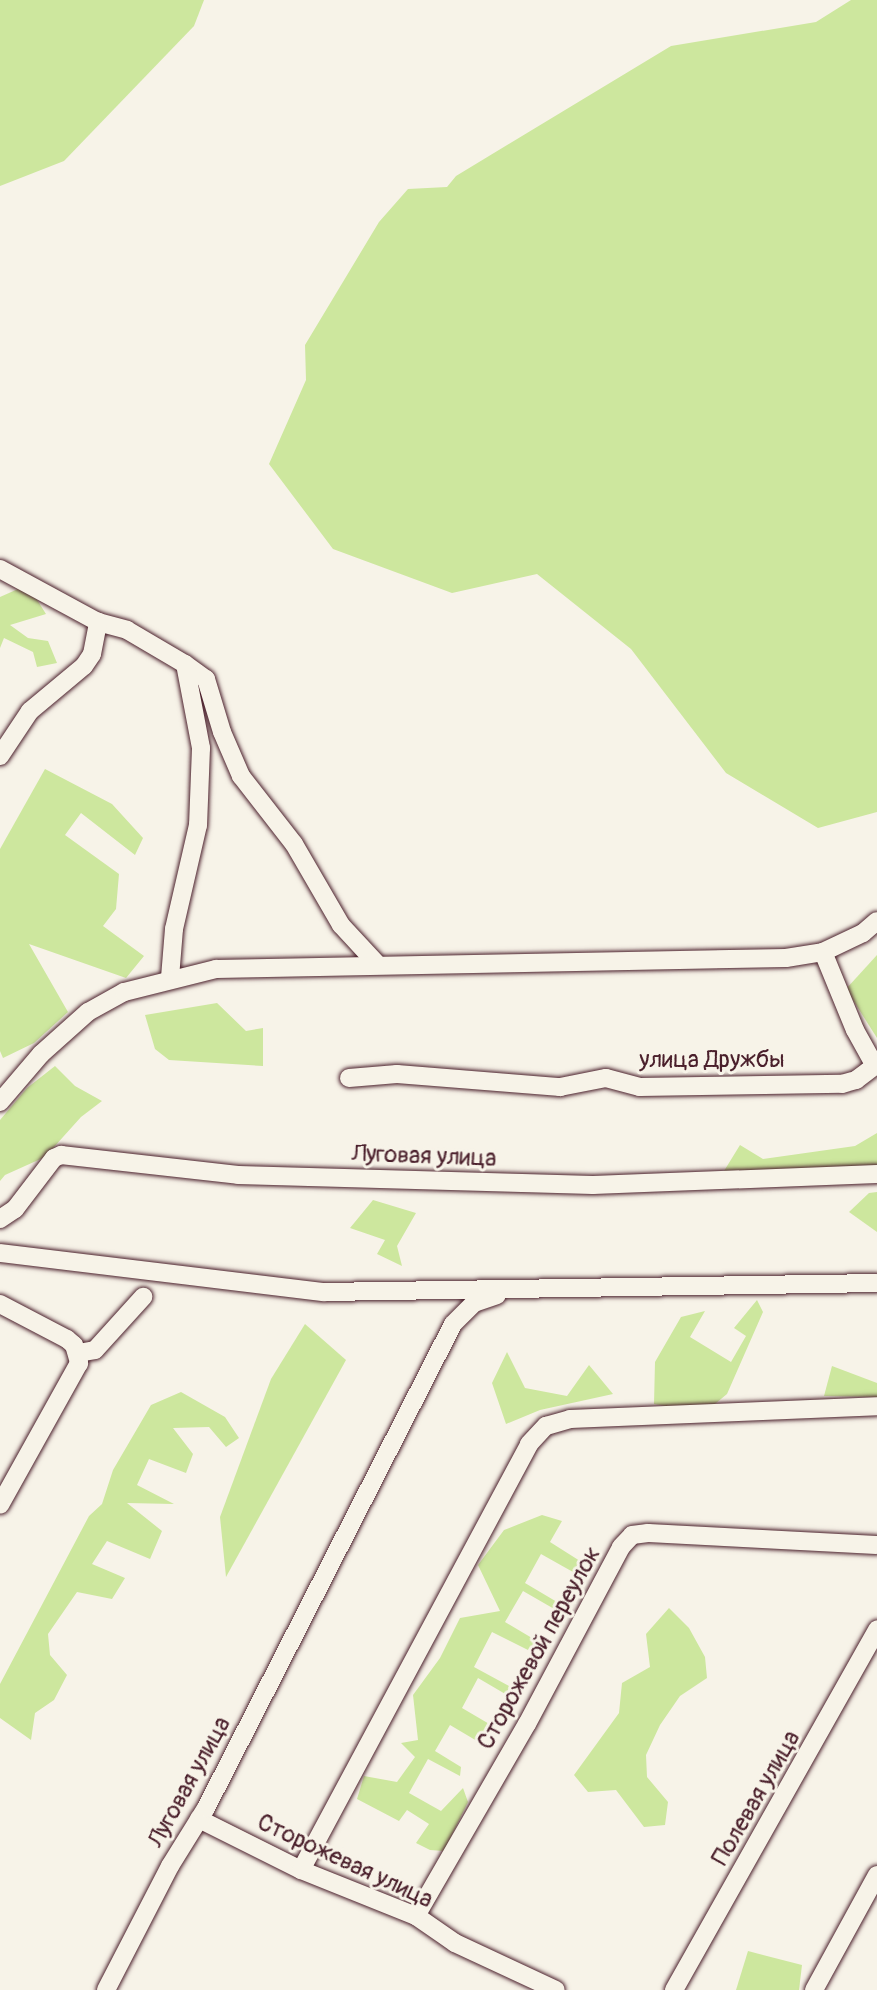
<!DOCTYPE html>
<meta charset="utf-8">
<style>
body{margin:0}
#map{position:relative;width:877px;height:1990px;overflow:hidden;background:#f7f3e8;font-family:Pangolin,sans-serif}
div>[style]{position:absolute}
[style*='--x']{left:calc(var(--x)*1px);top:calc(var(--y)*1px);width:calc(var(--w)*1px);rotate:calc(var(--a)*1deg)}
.green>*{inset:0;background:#cde79e}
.roads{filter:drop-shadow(0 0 2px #4a1f2b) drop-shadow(0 0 2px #4a1f2b)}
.minor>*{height:18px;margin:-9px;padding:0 9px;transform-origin:9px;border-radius:9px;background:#f7f3e8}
span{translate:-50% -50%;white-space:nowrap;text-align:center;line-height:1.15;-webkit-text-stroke:6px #f7f3e8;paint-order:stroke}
.street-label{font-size:24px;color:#4a1f2b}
</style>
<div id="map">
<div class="green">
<div style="clip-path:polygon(0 0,204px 0,194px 26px,64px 161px,0 186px)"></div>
<div style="clip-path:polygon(851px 0,877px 0,877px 812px,818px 828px,726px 773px,631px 649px,537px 574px,452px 593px,333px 549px,269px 464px,306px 380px,305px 345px,379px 222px,408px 189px,447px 187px,456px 176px,671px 46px,816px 22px)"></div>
<div style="clip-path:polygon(18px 589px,34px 595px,46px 614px,10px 625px,28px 638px,48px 641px,57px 663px,37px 667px,33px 652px,4px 638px,0 648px,0 597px)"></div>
<div style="clip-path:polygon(45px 769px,112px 804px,143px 838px,135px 855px,81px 813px,65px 835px,119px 874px,116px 909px,103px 926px,144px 956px,126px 978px,29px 944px,68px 1012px,34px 1043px,3px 1058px,0 1051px,0 849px)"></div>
<div style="clip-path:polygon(877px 955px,877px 1038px,846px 989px)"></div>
<div style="clip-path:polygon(217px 1003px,246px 1031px,263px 1028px,263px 1066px,169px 1060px,155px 1049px,145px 1015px)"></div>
<div style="clip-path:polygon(55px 1066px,75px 1086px,102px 1101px,81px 1117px,45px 1157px,5px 1175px,0 1181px,0 1120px,27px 1088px)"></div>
<div style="clip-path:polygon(877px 1133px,877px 1170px,724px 1171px,740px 1145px,763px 1159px,855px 1146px)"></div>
<div style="clip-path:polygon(877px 1192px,877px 1232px,849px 1212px,869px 1193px)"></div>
<div style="clip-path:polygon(373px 1200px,416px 1213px,397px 1246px,402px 1266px,377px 1254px,385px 1240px,350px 1228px)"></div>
<div style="clip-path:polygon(757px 1300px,763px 1312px,727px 1394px,704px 1413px,654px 1404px,655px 1362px,681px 1317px,705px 1311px,690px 1337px,731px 1362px,746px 1336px,734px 1328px)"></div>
<div style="clip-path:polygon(305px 1324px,346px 1360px,226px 1577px,220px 1517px,271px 1379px)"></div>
<div style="clip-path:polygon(507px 1352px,525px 1388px,567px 1396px,589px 1365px,613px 1394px,540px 1410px,506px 1424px,492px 1383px)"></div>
<div style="clip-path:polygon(832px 1366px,877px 1383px,877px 1397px,824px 1396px)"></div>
<div style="clip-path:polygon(181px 1392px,225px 1417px,239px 1438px,226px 1447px,209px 1427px,173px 1428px,193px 1454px,186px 1473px,149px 1459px,137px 1485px,174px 1504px,127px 1503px,162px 1531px,150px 1559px,107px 1541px,92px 1564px,125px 1578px,112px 1599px,77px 1592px,48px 1634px,50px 1655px,67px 1675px,54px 1700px,35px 1713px,31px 1740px,0 1718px,0 1684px,89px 1516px,102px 1504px,113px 1470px,151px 1405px)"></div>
<div style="clip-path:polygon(542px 1515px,562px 1521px,550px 1542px,580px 1561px,573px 1572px,541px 1554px,525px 1583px,557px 1602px,556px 1610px,523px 1591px,505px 1622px,537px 1641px,528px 1650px,492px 1632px,474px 1667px,509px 1686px,507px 1695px,478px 1678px,462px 1708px,491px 1725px,477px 1741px,450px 1725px,435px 1751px,461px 1767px,460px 1776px,428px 1759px,409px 1793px,441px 1811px,463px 1788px,468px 1802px,444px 1851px,430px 1850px,416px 1843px,429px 1824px,407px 1810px,399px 1821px,357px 1799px,364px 1776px,397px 1782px,415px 1757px,401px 1743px,418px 1740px,413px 1695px,440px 1658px,460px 1618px,500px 1611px,478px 1565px,504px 1530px)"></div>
<div style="clip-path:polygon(669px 1608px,689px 1628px,705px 1657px,707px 1678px,680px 1696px,660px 1725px,646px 1755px,647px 1777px,668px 1802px,665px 1825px,644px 1827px,616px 1790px,588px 1792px,574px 1775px,619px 1713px,622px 1683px,650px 1667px,646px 1634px)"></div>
<div style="clip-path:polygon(748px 1951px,802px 1965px,799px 1990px,736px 1990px)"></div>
</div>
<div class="roads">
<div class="minor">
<div style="--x:0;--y:569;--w:111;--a:28.4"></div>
<div style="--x:98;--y:622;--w:30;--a:15"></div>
<div style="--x:127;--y:630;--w:67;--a:30.4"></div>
<div style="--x:185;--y:664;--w:86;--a:79.2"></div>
<div style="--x:201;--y:748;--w:77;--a:92.2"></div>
<div style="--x:198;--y:825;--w:107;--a:103"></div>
<div style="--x:174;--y:929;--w:49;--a:94.7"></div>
<div style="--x:185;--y:664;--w:26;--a:36"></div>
<div style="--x:206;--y:679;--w:55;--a:73.2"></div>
<div style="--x:222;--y:732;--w:48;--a:66.6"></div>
<div style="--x:241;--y:776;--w:86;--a:52.1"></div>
<div style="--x:294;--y:844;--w:94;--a:59.9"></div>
<div style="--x:341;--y:925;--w:54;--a:47.2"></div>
<div style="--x:0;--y:756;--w:54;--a:-56.3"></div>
<div style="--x:30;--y:711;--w:70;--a:-39.8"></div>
<div style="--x:84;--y:666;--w:14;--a:-56"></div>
<div style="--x:92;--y:654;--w:33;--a:-79"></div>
<div style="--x:823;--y:952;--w:84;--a:67.7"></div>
<div style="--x:855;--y:1030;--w:39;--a:61"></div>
<div style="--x:349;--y:1078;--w:48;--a:-4.8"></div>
<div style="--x:397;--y:1074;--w:164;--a:4.6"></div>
<div style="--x:560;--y:1087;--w:47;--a:-11.1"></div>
<div style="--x:606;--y:1078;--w:35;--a:15"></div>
<div style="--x:640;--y:1087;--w:202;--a:-0.9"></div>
<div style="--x:842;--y:1084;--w:15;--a:-16"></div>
<div style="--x:856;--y:1080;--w:26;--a:-37"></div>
<div style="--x:0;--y:1102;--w:63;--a:-49.5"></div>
<div style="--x:41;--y:1054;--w:63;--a:-41.8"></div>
<div style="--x:88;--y:1012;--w:41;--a:-29.1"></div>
<div style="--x:124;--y:992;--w:95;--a:-14"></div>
<div style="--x:216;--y:969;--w:570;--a:-1.11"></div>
<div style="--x:786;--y:958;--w:37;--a:-9"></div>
<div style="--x:823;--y:952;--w:44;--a:-25.4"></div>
<div style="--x:863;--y:933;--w:18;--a:-41"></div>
<div style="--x:0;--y:1219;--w:18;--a:-34"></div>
<div style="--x:15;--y:1209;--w:64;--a:-52.6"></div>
<div style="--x:54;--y:1158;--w:8;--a:-23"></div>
<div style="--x:61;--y:1155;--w:178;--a:6.4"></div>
<div style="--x:238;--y:1175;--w:355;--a:1.6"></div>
<div style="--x:593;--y:1185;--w:284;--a:-2.2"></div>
<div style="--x:0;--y:1253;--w:326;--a:6.9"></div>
<div style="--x:324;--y:1292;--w:553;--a:-0.93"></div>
<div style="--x:0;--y:1304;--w:76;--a:27.6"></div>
<div style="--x:67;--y:1339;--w:9;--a:41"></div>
<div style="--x:74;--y:1345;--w:19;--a:74"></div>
<div style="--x:79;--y:1363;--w:162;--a:119.1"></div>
<div style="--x:78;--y:1353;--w:17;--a:-10"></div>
<div style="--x:95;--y:1350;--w:72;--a:-47.8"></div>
<div style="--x:199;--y:1819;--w:114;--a:26.6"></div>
<div style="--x:301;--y:1870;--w:124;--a:21.8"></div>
<div style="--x:416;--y:1916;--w:47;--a:34.7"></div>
<div style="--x:455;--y:1943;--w:111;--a:25"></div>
<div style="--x:301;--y:1870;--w:483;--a:-61.8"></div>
<div style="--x:529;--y:1444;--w:25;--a:-47"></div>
<div style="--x:546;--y:1426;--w:25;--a:-16"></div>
<div style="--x:570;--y:1419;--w:307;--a:-2.4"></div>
<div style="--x:416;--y:1916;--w:222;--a:-60"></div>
<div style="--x:527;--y:1724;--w:200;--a:-62"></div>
<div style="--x:621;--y:1547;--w:16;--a:-47"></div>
<div style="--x:632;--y:1535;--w:16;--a:-7"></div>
<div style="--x:648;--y:1533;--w:229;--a:3"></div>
<div style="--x:106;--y:1990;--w:140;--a:-62.7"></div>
<div style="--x:170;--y:1866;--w:68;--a:-58.2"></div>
<div style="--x:206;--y:1808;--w:543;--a:-62.96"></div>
<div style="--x:453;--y:1324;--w:30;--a:-45"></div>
<div style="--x:474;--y:1303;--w:24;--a:-19"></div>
<div style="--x:674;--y:1990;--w:414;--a:-60.6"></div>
<div style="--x:814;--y:1990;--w:131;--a:-61.3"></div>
</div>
</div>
<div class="street-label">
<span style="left:712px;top:1060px">улица Дружбы</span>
<span style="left:424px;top:1156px;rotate:2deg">Луговая улица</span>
<span style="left:539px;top:1648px;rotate:-61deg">Сторожевой переулок</span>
<span style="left:189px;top:1782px;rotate:-61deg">Луговая улица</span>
<span style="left:756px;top:1798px;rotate:-60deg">Полевая улица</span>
<span style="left:345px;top:1861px;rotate:25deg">Сторожевая улица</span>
</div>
</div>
